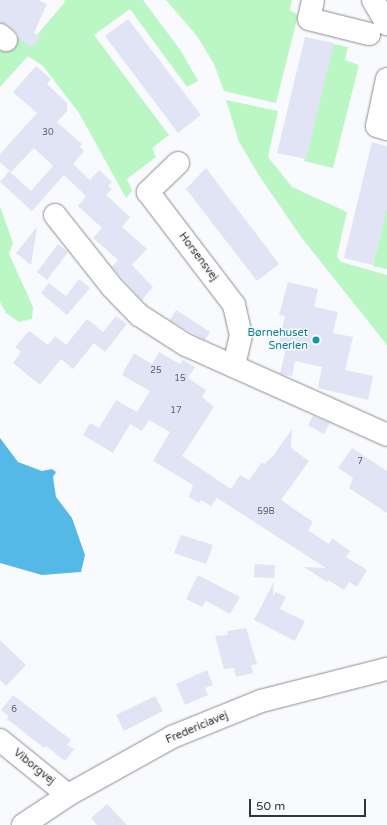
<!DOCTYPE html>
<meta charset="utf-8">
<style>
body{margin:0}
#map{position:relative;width:387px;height:825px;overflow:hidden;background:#f9fafd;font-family:"Varela Round",sans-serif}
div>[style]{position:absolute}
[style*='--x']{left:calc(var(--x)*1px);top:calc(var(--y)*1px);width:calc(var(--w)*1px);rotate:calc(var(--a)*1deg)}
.green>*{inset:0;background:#baf7c5}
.water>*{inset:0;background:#54b9e7}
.building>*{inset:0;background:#e1e4f5}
.roads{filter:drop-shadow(0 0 1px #8c8d90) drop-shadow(0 0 1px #8c8d90)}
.minor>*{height:22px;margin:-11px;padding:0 11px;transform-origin:11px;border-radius:11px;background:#fff}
.dots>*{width:11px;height:11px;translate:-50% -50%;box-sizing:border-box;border:2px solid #f9fafd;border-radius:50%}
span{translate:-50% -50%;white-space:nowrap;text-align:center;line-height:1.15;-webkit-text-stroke:3px #f9fafd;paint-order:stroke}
.number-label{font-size:9px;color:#5f6166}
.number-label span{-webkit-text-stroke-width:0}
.street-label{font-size:11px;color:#343536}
.culture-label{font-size:11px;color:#0d838f}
.right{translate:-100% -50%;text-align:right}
.scale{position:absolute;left:249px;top:799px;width:117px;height:18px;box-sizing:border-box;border:2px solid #343536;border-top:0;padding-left:5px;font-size:12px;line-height:14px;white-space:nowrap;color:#343536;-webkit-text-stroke:3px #f9fafd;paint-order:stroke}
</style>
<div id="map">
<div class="green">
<div style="clip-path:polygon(64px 0,143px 0,181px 51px,198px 81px,187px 87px,130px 9px,94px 35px,169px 135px,152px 148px,156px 157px,127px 179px,132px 191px,126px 198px,79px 113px,43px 66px,28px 56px,0 87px,0 49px,3px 51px,15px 37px,36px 36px,65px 2px)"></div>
<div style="clip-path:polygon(166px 0,292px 0,290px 10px,298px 15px,276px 103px,224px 91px,214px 64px,197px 36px)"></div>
<div style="clip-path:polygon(330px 43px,348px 47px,345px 60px,359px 65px,333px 168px,304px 161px)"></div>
<div style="clip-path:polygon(226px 100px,278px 111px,268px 157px,292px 187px,347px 212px,337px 256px,341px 262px,387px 275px,387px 345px,301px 237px,260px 177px,239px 142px)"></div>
<div style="clip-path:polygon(0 206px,13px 243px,9px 254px,33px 307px,32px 319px,19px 322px,6px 313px,0 302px)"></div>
<div style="clip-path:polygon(387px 206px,387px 269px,373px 266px)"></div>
</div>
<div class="water">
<div style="clip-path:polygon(0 438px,18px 462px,42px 471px,52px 469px,56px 472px,53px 477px,56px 497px,72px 518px,85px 555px,81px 572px,42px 575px,0 563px)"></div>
</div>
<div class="building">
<div style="clip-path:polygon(0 0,38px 0,47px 4px,34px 33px,41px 36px,32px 47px,18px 39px,19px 35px,8px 25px,0 23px)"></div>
<div style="clip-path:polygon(128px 19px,201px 115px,178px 133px,105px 36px)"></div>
<div style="clip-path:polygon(305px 37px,334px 43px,306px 159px,277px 153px)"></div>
<div style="clip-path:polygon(36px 66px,51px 79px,47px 84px,67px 103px,67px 111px,57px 122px,82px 144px,80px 147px,84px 151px,73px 164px,90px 180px,99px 170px,112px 182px,108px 186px,112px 189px,106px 195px,130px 217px,122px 227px,147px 249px,132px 265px,153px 287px,142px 300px,112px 267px,118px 260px,93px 238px,102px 228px,78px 206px,86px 196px,64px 175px,32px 211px,0 182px,9px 171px,31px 191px,53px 166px,34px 148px,11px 172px,0 162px,0 154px,37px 113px,13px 92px)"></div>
<div style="clip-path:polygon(372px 142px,387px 146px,387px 208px,373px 265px,344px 258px)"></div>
<div style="clip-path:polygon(206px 168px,279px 264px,257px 281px,186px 189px)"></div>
<div style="clip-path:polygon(37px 227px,31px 265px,16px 253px)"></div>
<div style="clip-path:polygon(58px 244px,68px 252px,47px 280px,37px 272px)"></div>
<div style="clip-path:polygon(79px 279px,90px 288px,67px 315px,41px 293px,49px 283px,66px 296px)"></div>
<div style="clip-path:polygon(288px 282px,318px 289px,314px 307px,338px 312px,333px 333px,353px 337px,345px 370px,373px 376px,368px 400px,318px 388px,322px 367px,295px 361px,292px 376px,280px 374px,287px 344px,279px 342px,285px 316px,279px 315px)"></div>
<div style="clip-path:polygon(176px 310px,210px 332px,205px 340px,170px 320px)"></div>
<div style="clip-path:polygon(116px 316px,127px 324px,105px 352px,94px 343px,73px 369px,61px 359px,40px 385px,13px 363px,21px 352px,15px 347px,29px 331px,48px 345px,55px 336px,66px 345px,87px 319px,103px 332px)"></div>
<div style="clip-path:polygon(159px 352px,180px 364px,183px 360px,195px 367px,188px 378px,206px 390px,202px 397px,214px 407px,182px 456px,231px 489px,240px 475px,249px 480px,262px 462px,264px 464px,273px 456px,292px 429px,291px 448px,309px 461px,281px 500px,313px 522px,308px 530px,329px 544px,332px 538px,350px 551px,346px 557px,367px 570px,357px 587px,349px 582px,344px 590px,328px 580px,327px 582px,304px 567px,326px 568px,217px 498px,211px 506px,201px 500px,199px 503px,189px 497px,193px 485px,153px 461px,170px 432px,149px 420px,142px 431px,130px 424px,113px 453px,83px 435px,90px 423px,99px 428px,116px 400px,137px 412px,150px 391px,122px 375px,134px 353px,152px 364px)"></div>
<div style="clip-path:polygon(313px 416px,330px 423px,324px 434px,308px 425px)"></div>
<div style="clip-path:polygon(352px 448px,387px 471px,387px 513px,349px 488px,353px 478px,338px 468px)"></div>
<div style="clip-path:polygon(181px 535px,213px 545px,206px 564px,174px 553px)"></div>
<div style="clip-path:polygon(255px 564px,275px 565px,274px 578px,254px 577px)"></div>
<div style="clip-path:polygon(198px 575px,240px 597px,230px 614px,206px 601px,202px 607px,186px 599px)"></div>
<div style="clip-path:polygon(274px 582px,273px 596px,276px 592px,286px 597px,280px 609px,305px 621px,295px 641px,254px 620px)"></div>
<div style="clip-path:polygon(246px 628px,257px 664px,251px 665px,253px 673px,236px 677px,234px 668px,224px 669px,215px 636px,228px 635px,227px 631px)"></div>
<div style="clip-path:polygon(0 640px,26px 665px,6px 686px,0 680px)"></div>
<div style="clip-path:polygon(207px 670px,213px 685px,205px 688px,208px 695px,185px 705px,176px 684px)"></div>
<div style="clip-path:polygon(13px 695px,71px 740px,67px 745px,74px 749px,65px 761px,46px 746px,44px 748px,7px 719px,9px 716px,1px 710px)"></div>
<div style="clip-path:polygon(155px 696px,163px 711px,124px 731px,116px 715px)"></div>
<div style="clip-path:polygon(107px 804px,127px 825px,97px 825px,91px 818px)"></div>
</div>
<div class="roads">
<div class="minor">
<div style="--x:313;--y:0;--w:19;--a:102"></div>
<div style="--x:309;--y:19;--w:62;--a:14"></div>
<div style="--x:373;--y:0;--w:28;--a:60"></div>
<div style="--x:0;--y:35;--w:8;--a:40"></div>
<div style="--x:387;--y:79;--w:48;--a:102"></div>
<div style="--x:377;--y:126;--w:10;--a:17"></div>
<div style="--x:178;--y:163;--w:42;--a:136"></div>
<div style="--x:148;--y:192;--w:142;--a:52.7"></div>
<div style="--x:234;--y:305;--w:31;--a:77"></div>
<div style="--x:241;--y:335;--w:32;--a:103"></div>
<div style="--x:55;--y:215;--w:92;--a:51.6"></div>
<div style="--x:112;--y:287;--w:39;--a:46"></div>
<div style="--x:139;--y:315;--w:56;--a:32.6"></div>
<div style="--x:186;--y:345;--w:220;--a:24.1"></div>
<div style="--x:0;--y:740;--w:87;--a:39"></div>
<div style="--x:23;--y:825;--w:54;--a:-33.7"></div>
<div style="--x:68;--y:795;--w:119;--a:-29.1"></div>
<div style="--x:172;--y:737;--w:96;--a:-22"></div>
<div style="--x:261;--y:701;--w:130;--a:-14.3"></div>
</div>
</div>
<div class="dots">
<div style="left:316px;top:340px;background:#0f9aa8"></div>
</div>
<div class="number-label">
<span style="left:48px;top:133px">30</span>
<span style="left:156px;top:371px">25</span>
<span style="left:180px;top:379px">15</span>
<span style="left:176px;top:411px">17</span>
<span style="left:360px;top:462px">7</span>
<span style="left:266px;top:512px">59B</span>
<span style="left:14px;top:710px">6</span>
</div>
<div class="street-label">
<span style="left:198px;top:257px;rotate:53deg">Horsensvej</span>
<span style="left:197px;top:728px;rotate:-23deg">Fredericiavej</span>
<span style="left:34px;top:767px;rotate:39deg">Viborgvej</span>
</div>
<div class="culture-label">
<span class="right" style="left:308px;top:340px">Børnehuset<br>Snerlen</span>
</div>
<div class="scale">50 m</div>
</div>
